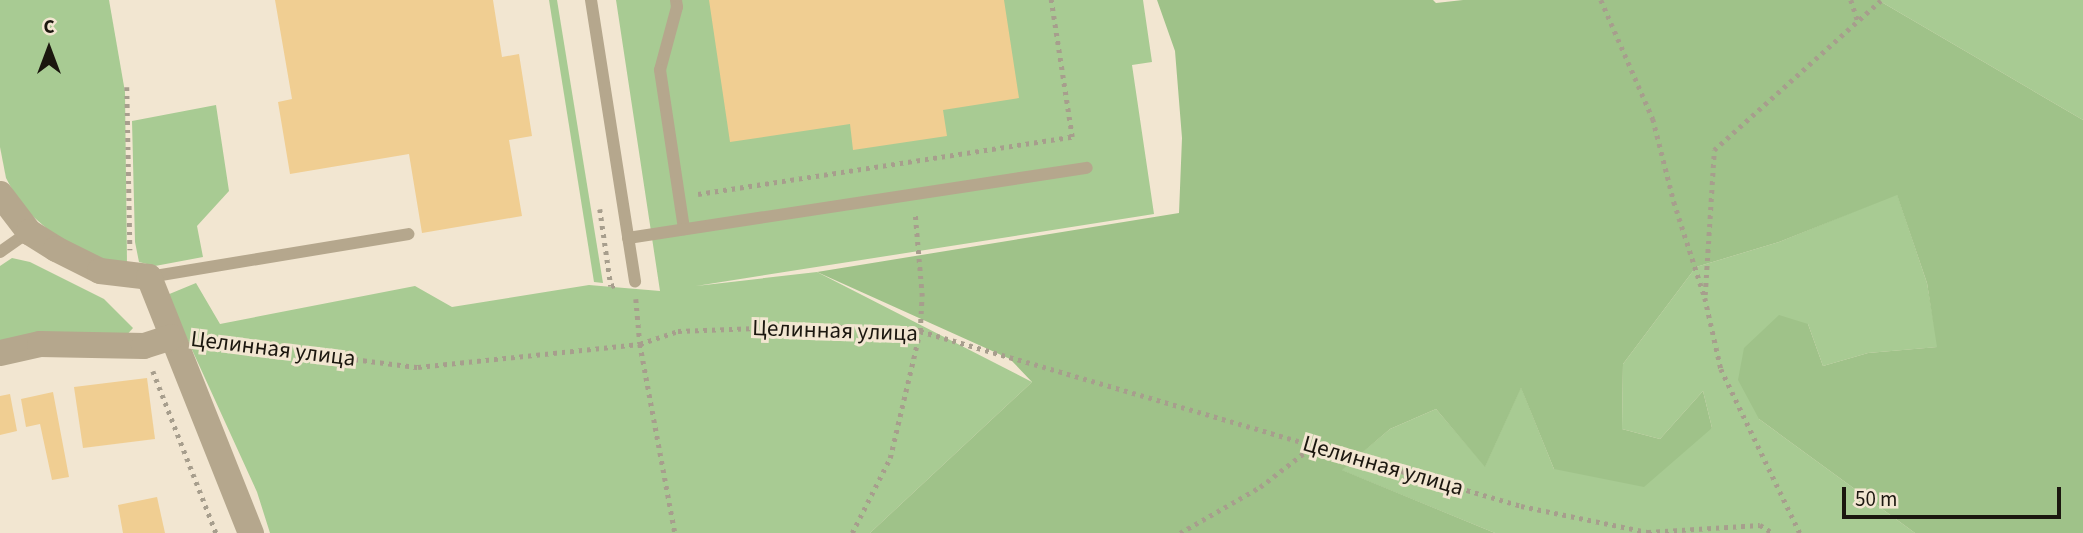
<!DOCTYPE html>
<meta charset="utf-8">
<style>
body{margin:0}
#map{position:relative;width:2083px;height:533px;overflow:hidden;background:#f2e6d1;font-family:"Source Sans 3",sans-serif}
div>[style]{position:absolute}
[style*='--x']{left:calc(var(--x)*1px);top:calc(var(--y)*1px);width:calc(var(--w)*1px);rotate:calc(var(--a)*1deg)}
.green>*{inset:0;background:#a8cb93}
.forest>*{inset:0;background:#9fc289}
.building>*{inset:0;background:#f0ce92}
.path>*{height:4.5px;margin-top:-2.25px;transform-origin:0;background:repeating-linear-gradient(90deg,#a79e8d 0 3.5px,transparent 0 8.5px)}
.service>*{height:12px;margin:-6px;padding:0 6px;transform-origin:6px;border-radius:6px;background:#b5a78d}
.minor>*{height:26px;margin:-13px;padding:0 13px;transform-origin:13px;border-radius:13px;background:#b5a78d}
span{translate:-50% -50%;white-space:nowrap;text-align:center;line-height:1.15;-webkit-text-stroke:6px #f2e6d1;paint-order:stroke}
.street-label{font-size:23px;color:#1b170f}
.north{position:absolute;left:14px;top:14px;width:70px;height:70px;-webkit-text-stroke:5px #f2e6d1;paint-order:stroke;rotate:0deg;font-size:19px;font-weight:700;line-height:28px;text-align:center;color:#1b170f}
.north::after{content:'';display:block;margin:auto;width:24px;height:32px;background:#1b170f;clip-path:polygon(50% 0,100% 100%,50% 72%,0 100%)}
.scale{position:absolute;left:1842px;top:487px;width:219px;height:32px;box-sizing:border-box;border:4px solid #1b170f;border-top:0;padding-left:9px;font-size:21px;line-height:24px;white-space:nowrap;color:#1b170f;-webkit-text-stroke:5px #f2e6d1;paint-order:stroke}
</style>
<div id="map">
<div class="green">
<div style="clip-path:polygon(0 0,109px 0,125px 92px,127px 263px,109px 262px,53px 234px,21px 206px,6px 178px,0 147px)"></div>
<div style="clip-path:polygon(549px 0,557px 0,603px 283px,594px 282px)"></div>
<div style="clip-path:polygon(616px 0,1143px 0,1152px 62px,1132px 65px,1154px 214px,696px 286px,817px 272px,1032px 382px,870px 533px,270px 533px,257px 492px,167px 295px,196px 283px,220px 324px,415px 286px,452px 307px,589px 285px,660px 291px)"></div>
<div style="clip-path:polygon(1878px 0,2083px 0,2083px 120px)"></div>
<div style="clip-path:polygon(216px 105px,229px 191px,197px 226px,203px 257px,155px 266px,139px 262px,135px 242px,132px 121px)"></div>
<div style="clip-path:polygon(1897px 194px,1927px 283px,1938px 347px,1868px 353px,1823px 366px,1808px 324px,1759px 419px,1915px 533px,1495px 533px,1341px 470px,1390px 429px,1436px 409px,1485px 466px,1521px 387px,1554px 469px,1712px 428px,1703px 391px,1660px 439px,1622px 429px,1623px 364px,1696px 267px,1779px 242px)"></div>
<div style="clip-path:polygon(12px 258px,30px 262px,104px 299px,133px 328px,125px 337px,0 346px,0 266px)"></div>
</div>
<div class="forest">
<div style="clip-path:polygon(1157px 0,1433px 0,1436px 3px,1463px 0,1878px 0,2083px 120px,2083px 533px,1915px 533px,1759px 419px,1738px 380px,1744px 348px,1779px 315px,1808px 324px,1823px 366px,1868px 353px,1937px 347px,1927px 283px,1897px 195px,1779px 242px,1696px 267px,1623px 364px,1622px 429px,1660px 439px,1703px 391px,1712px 428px,1644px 487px,1554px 469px,1521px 388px,1485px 467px,1436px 409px,1390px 429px,1342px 470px,1495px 533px,870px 533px,1032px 382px,1010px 359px,817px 272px,1179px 213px,1182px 138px,1175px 51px)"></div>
</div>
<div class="building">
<div style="clip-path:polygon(275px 0,493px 0,502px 57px,519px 54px,532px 136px,509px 140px,522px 216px,422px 233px,409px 154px,290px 174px,278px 102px,292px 99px)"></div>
<div style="clip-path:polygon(709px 0,1004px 0,1019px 98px,943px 110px,947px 136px,853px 150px,850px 124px,730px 142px)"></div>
<div style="clip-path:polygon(147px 378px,155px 439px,83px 448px,74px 387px)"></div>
<div style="clip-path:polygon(53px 392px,69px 477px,52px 480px,40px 424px,26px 427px,21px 399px)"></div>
<div style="clip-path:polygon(10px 394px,17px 431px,0 435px,0 396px)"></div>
<div style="clip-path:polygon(157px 497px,165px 533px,123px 533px,118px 505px)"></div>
</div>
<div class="path">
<div style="--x:1601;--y:0;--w:130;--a:66.4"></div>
<div style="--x:1653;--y:119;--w:86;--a:75.8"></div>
<div style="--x:1674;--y:202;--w:101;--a:72.1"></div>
<div style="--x:1705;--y:298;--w:73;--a:77.3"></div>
<div style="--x:1721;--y:369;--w:182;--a:64.3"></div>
<div style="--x:1851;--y:0;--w:22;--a:72"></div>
<div style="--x:127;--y:87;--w:163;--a:88.9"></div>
<div style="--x:698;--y:194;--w:378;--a:-8.7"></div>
<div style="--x:1072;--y:137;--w:139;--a:-98.7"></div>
<div style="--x:600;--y:209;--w:78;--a:81.9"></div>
<div style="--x:611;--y:286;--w:4;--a:-14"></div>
<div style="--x:1705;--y:295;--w:145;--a:-86.4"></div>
<div style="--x:1714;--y:150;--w:224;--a:-41.9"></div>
<div style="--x:636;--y:299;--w:45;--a:84.9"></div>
<div style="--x:640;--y:344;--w:192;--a:79.5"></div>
<div style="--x:203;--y:340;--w:217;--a:7.2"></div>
<div style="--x:418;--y:367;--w:223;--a:-5.9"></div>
<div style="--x:640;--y:344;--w:40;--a:-18.9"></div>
<div style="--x:678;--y:331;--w:136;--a:-2.1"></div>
<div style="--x:814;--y:326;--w:106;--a:2.7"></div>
<div style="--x:920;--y:331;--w:626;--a:16.23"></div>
<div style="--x:1521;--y:506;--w:130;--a:11.6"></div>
<div style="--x:1648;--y:532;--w:112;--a:-3.6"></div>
<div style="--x:1760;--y:525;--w:15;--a:32"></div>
<div style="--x:153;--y:371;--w:174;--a:68.7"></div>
<div style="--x:852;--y:533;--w:84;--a:-63.1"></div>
<div style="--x:890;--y:458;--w:130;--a:-76.7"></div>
<div style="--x:920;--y:331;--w:35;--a:-87"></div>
<div style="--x:922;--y:296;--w:82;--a:-94.9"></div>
<div style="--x:1180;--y:533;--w:92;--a:-29.9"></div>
<div style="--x:1260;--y:487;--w:67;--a:-37.7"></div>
</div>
<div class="service">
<div style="--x:591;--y:0;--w:285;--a:81.1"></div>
<div style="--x:676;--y:0;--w:7;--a:82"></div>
<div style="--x:677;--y:7;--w:65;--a:105.1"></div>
<div style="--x:660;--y:70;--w:161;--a:81.4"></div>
<div style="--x:628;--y:238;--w:464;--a:-8.7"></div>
<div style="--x:0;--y:252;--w:35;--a:-35"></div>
<div style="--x:149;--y:277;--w:263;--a:-9.4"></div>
</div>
<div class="minor">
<div style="--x:0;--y:194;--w:48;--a:52.7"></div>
<div style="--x:29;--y:232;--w:32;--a:32"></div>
<div style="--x:56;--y:249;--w:49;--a:26.6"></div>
<div style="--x:100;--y:271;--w:49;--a:7"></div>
<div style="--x:149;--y:277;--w:276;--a:68.3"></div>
<div style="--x:0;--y:353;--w:41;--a:-12.7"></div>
<div style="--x:40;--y:344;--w:104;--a:1.1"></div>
<div style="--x:144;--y:346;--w:29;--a:-18"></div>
</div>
<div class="street-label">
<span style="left:835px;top:331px;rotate:2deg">Целинная улица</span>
<span style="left:273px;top:349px;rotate:7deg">Целинная улица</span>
<span style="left:1383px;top:466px;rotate:16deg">Целинная улица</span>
</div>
<div class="north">С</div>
<div class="scale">50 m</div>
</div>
